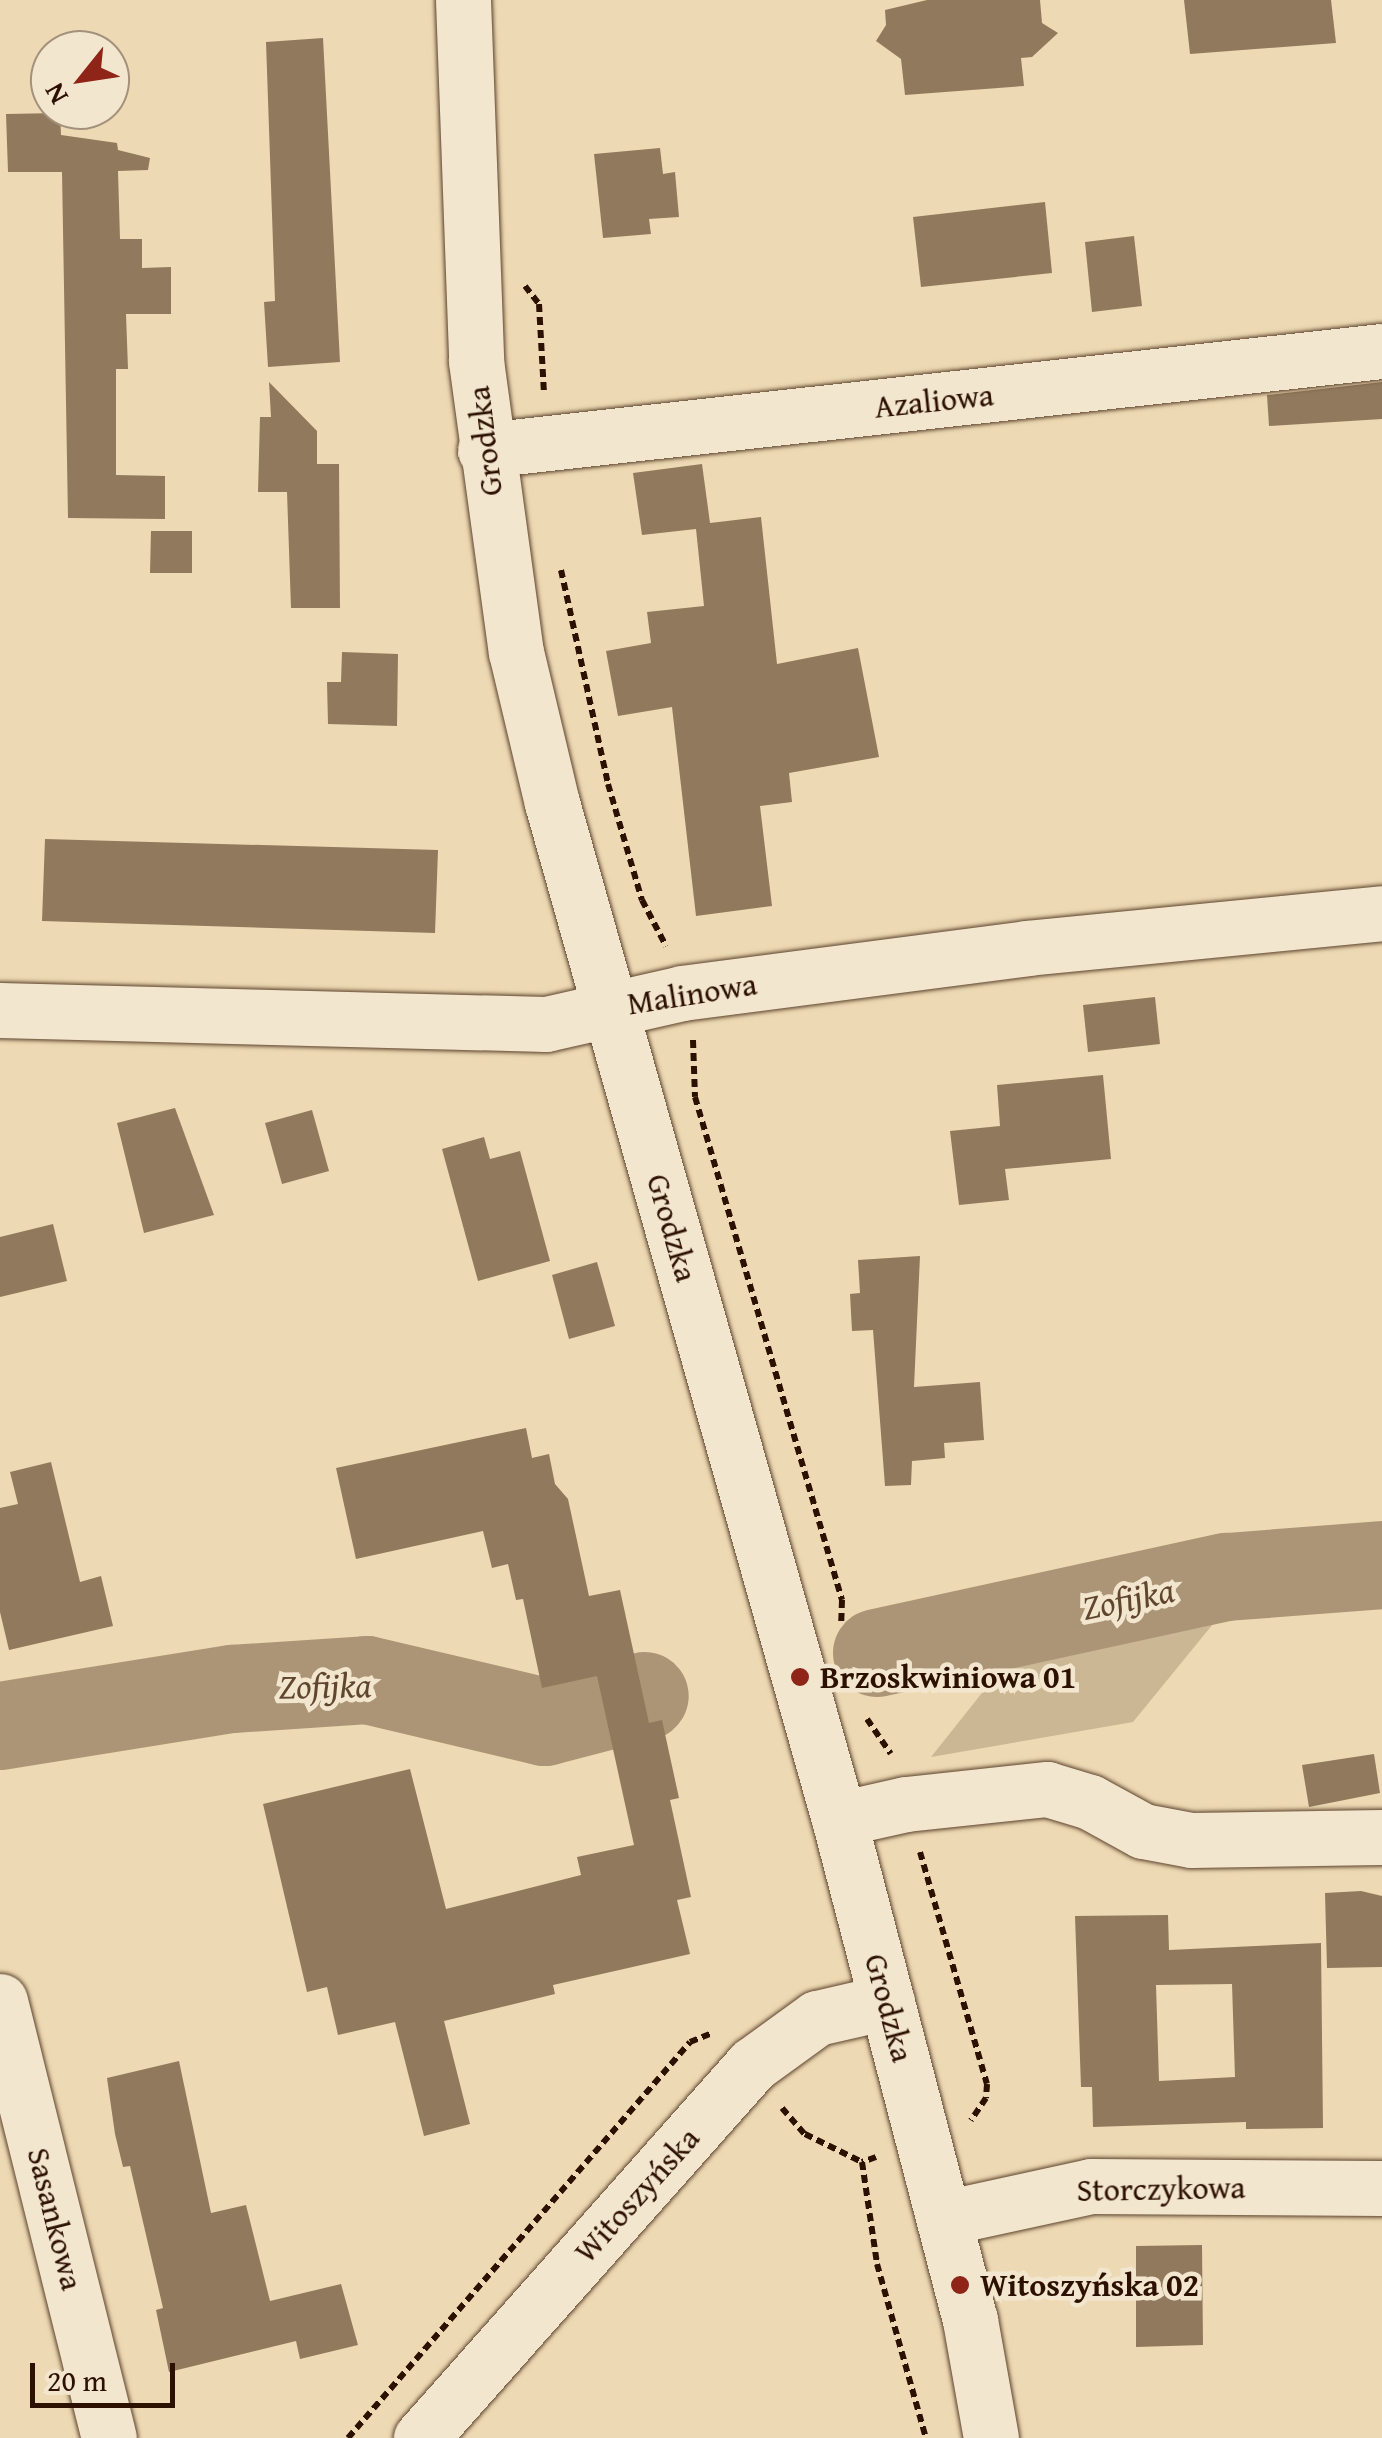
<!DOCTYPE html>
<meta charset="utf-8">
<style>
body{margin:0}
#map{position:relative;width:1382px;height:2438px;overflow:hidden;background:#edd9b3;font-family:"Gentium Book Plus",serif}
div>[style]{position:absolute}
[style*='--x']{left:calc(var(--x)*1px);top:calc(var(--y)*1px);width:calc(var(--w)*1px);rotate:calc(var(--a)*1deg)}
.green>*{inset:0;background:#ccb795}
.river>*{height:88px;margin:-44px;padding:0 44px;transform-origin:44px;border-radius:44px;background:#ac9576}
.building>*{inset:0;background:#91795d}
.path>*{height:6px;margin-top:-3px;transform-origin:0;background:repeating-linear-gradient(90deg,#2d1100 0 8px,transparent 0 13px)}
.roads{filter:drop-shadow(0 0 2px #5d432d) drop-shadow(0 0 2px #5d432d)}
.minor>*{height:55px;margin:-27.5px;padding:0 27.5px;transform-origin:27.5px;border-radius:27.5px;background:#f3e6ce}
.tertiary>*{height:55px;margin:-27.5px;padding:0 27.5px;transform-origin:27.5px;border-radius:27.5px;background:#f3e6ce}
.dots>*{width:28px;height:28px;translate:-50% -50%;box-sizing:border-box;border:5px solid #f3e6ce;border-radius:50%}
span{translate:-50% -50%;white-space:nowrap;text-align:center;line-height:1.15;-webkit-text-stroke:9px #f3e6ce;paint-order:stroke}
.street-label{font-size:32px;color:#2d1100}
.poi-label{font-size:32px;color:#2d1100;font-weight:700}
.left{translate:0 -50%;text-align:left}
.water-label{font-size:35px;color:#60462f;font-style:italic}
.north{position:absolute;left:30px;top:30px;width:100px;height:100px;box-sizing:border-box;background:#f3e6ce;border:2px solid #a4917c;border-radius:50%;rotate:240deg;font-size:28px;font-weight:700;line-height:40px;text-align:center;color:#2d1100}
.north::after{content:'';display:block;margin:auto;width:35px;height:45px;background:#8f2418;clip-path:polygon(50% 0,100% 100%,50% 72%,0 100%)}
.scale{position:absolute;left:30px;top:2363px;width:145px;height:45px;box-sizing:border-box;border:5px solid #2d1100;border-top:0;padding-left:12px;font-size:30px;line-height:35px;white-space:nowrap;color:#2d1100;-webkit-text-stroke:8px #f3e6ce;paint-order:stroke}
</style>
<div id="map">
<div class="green">
<div style="clip-path:polygon(1213px 1624px,1133px 1722px,931px 1757px,1001px 1669px)"></div>
</div>
<div class="river">
<div style="--x:877;--y:1653;--w:358;--a:-12.3"></div>
<div style="--x:1227;--y:1577;--w:155;--a:-4.4"></div>
<div style="--x:0;--y:1726;--w:235;--a:-9.1"></div>
<div style="--x:232;--y:1689;--w:135;--a:-3.8"></div>
<div style="--x:367;--y:1680;--w:183;--a:13.3"></div>
<div style="--x:545;--y:1722;--w:103;--a:-14.6"></div>
</div>
<div class="building">
<div style="clip-path:polygon(927px 0,1040px 0,1042px 23px,1058px 33px,1032px 57px,1021px 58px,1024px 86px,905px 95px,901px 59px,876px 41px,886px 25px,885px 10px)"></div>
<div style="clip-path:polygon(1184px 0,1331px 0,1336px 43px,1190px 54px)"></div>
<div style="clip-path:polygon(323px 38px,340px 362px,268px 367px,264px 302px,275px 301px,266px 42px)"></div>
<div style="clip-path:polygon(60px 113px,61px 135px,117px 143px,118px 150px,150px 158px,148px 170px,118px 171px,120px 239px,142px 239px,142px 268px,171px 267px,171px 314px,126px 314px,128px 369px,116px 369px,116px 475px,165px 476px,165px 519px,68px 518px,62px 172px,8px 172px,6px 114px)"></div>
<div style="clip-path:polygon(660px 148px,663px 174px,675px 172px,679px 217px,649px 219px,651px 234px,603px 238px,594px 154px)"></div>
<div style="clip-path:polygon(1045px 202px,1052px 273px,921px 287px,913px 217px)"></div>
<div style="clip-path:polygon(1134px 236px,1142px 306px,1092px 312px,1085px 242px)"></div>
<div style="clip-path:polygon(269px 382px,317px 431px,317px 464px,339px 464px,340px 608px,291px 608px,287px 492px,258px 492px,260px 417px,271px 417px)"></div>
<div style="clip-path:polygon(1382px 382px,1382px 419px,1269px 426px,1267px 395px)"></div>
<div style="clip-path:polygon(702px 464px,710px 523px,761px 517px,777px 664px,858px 648px,879px 757px,789px 773px,792px 802px,760px 806px,772px 906px,696px 916px,672px 707px,618px 716px,606px 651px,651px 643px,647px 612px,704px 606px,696px 529px,642px 535px,633px 473px)"></div>
<div style="clip-path:polygon(151px 531px,192px 531px,192px 573px,150px 573px)"></div>
<div style="clip-path:polygon(342px 652px,398px 654px,397px 726px,328px 724px,327px 682px,341px 682px)"></div>
<div style="clip-path:polygon(45px 839px,438px 850px,435px 933px,42px 921px)"></div>
<div style="clip-path:polygon(1155px 997px,1160px 1044px,1088px 1052px,1083px 1005px)"></div>
<div style="clip-path:polygon(1103px 1075px,1111px 1159px,1005px 1169px,1009px 1200px,959px 1205px,950px 1131px,1000px 1126px,997px 1085px)"></div>
<div style="clip-path:polygon(175px 1108px,214px 1215px,144px 1233px,117px 1123px)"></div>
<div style="clip-path:polygon(312px 1110px,329px 1171px,282px 1184px,265px 1123px)"></div>
<div style="clip-path:polygon(484px 1137px,490px 1159px,520px 1151px,550px 1261px,478px 1281px,442px 1149px)"></div>
<div style="clip-path:polygon(53px 1224px,67px 1281px,0 1297px,0 1237px)"></div>
<div style="clip-path:polygon(920px 1256px,914px 1387px,980px 1382px,984px 1440px,944px 1443px,945px 1458px,912px 1461px,911px 1485px,885px 1486px,873px 1330px,852px 1331px,850px 1294px,860px 1293px,858px 1260px)"></div>
<div style="clip-path:polygon(597px 1262px,615px 1326px,569px 1339px,552px 1275px)"></div>
<div style="clip-path:polygon(526px 1428px,532px 1458px,549px 1454px,555px 1484px,568px 1499px,589px 1596px,620px 1590px,649px 1723px,662px 1720px,679px 1798px,670px 1800px,691px 1897px,677px 1900px,690px 1954px,553px 1985px,555px 1994px,444px 2021px,470px 2124px,424px 2136px,395px 2022px,338px 2035px,327px 1987px,307px 1992px,263px 1804px,410px 1769px,446px 1909px,581px 1875px,577px 1857px,634px 1845px,597px 1676px,542px 1688px,523px 1599px,516px 1600px,508px 1564px,492px 1568px,483px 1531px,356px 1559px,336px 1468px)"></div>
<div style="clip-path:polygon(51px 1462px,80px 1582px,101px 1576px,113px 1626px,9px 1650px,0 1612px,0 1508px,18px 1504px,10px 1472px)"></div>
<div style="clip-path:polygon(1374px 1754px,1380px 1793px,1309px 1807px,1302px 1765px)"></div>
<div style="clip-path:polygon(1361px 1891px,1382px 1896px,1382px 1967px,1327px 1968px,1325px 1893px)"></div>
<div style="clip-path:polygon(evenodd,1168px 1915px,1169px 1950px,1321px 1943px,1323px 2128px,1246px 2129px,1246px 2122px,1093px 2127px,1092px 2087px,1081px 2087px,1075px 1916px,1168px 1915px,1232px 1984px,1235px 2077px,1159px 2081px,1156px 1985px,1232px 1984px)"></div>
<div style="clip-path:polygon(179px 2061px,211px 2213px,246px 2205px,270px 2301px,341px 2284px,358px 2345px,300px 2359px,296px 2341px,169px 2372px,156px 2310px,163px 2308px,130px 2166px,123px 2167px,115px 2134px,107px 2078px)"></div>
<div style="clip-path:polygon(1202px 2245px,1203px 2345px,1136px 2347px,1136px 2246px)"></div>
</div>
<div class="path">
<div style="--x:525;--y:286;--w:23;--a:52"></div>
<div style="--x:539;--y:304;--w:89;--a:86.8"></div>
<div style="--x:561;--y:570;--w:219;--a:77.6"></div>
<div style="--x:608;--y:784;--w:121;--a:73.7"></div>
<div style="--x:642;--y:900;--w:52;--a:62.4"></div>
<div style="--x:693;--y:1040;--w:57;--a:88"></div>
<div style="--x:695;--y:1097;--w:524;--a:73.71"></div>
<div style="--x:842;--y:1600;--w:26;--a:92"></div>
<div style="--x:867;--y:1719;--w:42;--a:55.6"></div>
<div style="--x:920;--y:1852;--w:241;--a:73.9"></div>
<div style="--x:987;--y:2084;--w:14;--a:94"></div>
<div style="--x:986;--y:2098;--w:27;--a:124"></div>
<div style="--x:782;--y:2108;--w:35;--a:49"></div>
<div style="--x:805;--y:2134;--w:64;--a:26.2"></div>
<div style="--x:876;--y:2157;--w:15;--a:160"></div>
<div style="--x:862;--y:2162;--w:103;--a:81.6"></div>
<div style="--x:877;--y:2264;--w:181;--a:74.3"></div>
<div style="--x:348;--y:2438;--w:523;--a:-49.18"></div>
<div style="--x:690;--y:2042;--w:24;--a:-22"></div>
</div>
<div class="roads">
<div class="minor">
<div style="--x:485;--y:450;--w:902;--a:-6.3"></div>
<div style="--x:0;--y:1010;--w:546;--a:1.47"></div>
<div style="--x:546;--y:1024;--w:139;--a:-12.8"></div>
<div style="--x:682;--y:993;--w:348;--a:-7.4"></div>
<div style="--x:1027;--y:948;--w:357;--a:-5.6"></div>
<div style="--x:839;--y:1819;--w:69;--a:-12.6"></div>
<div style="--x:906;--y:1804;--w:142;--a:-6.1"></div>
<div style="--x:1047;--y:1789;--w:45;--a:16.8"></div>
<div style="--x:1090;--y:1802;--w:60;--a:28.7"></div>
<div style="--x:1143;--y:1831;--w:49;--a:10.6"></div>
<div style="--x:1191;--y:1840;--w:191;--a:-0.9"></div>
<div style="--x:0;--y:2001;--w:450;--a:76"></div>
<div style="--x:944;--y:2218;--w:150;--a:-12.3"></div>
<div style="--x:1091;--y:2186;--w:291;--a:0.4"></div>
</div>
<div class="tertiary">
<div style="--x:463;--y:0;--w:361;--a:87.9"></div>
<div style="--x:476;--y:361;--w:294;--a:82.2"></div>
<div style="--x:516;--y:652;--w:155;--a:76.6"></div>
<div style="--x:552;--y:803;--w:1056;--a:74.23"></div>
<div style="--x:839;--y:1819;--w:518;--a:75.35"></div>
<div style="--x:970;--y:2320;--w:120;--a:79.9"></div>
<div style="--x:421;--y:2438;--w:499;--a:-48.4"></div>
<div style="--x:752;--y:2065;--w:80;--a:-35.9"></div>
<div style="--x:817;--y:2018;--w:72;--a:-12.9"></div>
</div>
</div>
<div class="dots">
<div style="left:800px;top:1677px;background:#8f2418"></div>
<div style="left:960px;top:2285px;background:#8f2418"></div>
</div>
<div class="street-label">
<span style="left:934px;top:401px;rotate:-6deg">Azaliowa</span>
<span style="left:485px;top:441px;rotate:-97deg">Grodzka</span>
<span style="left:692px;top:994px;rotate:-9deg">Malinowa</span>
<span style="left:672px;top:1228px;rotate:74deg">Grodzka</span>
<span style="left:889px;top:2008px;rotate:75deg">Grodzka</span>
<span style="left:1161px;top:2189px;rotate:-1deg">Storczykowa</span>
<span style="left:637px;top:2195px;rotate:-48deg">Witoszyńska</span>
<span style="left:55px;top:2219px;rotate:76deg">Sasankowa</span>
</div>
<div class="poi-label">
<span class="left" style="left:820px;top:1677px">Brzoskwiniowa 01</span>
<span class="left" style="left:980px;top:2285px">Witoszyńska 02</span>
</div>
<div class="water-label">
<span style="left:1128px;top:1599px;rotate:-12deg">Zofijka</span>
<span style="left:325px;top:1686px;rotate:-1deg">Zofijka</span>
</div>
<div class="north">N</div>
<div class="scale">20 m</div>
</div>
